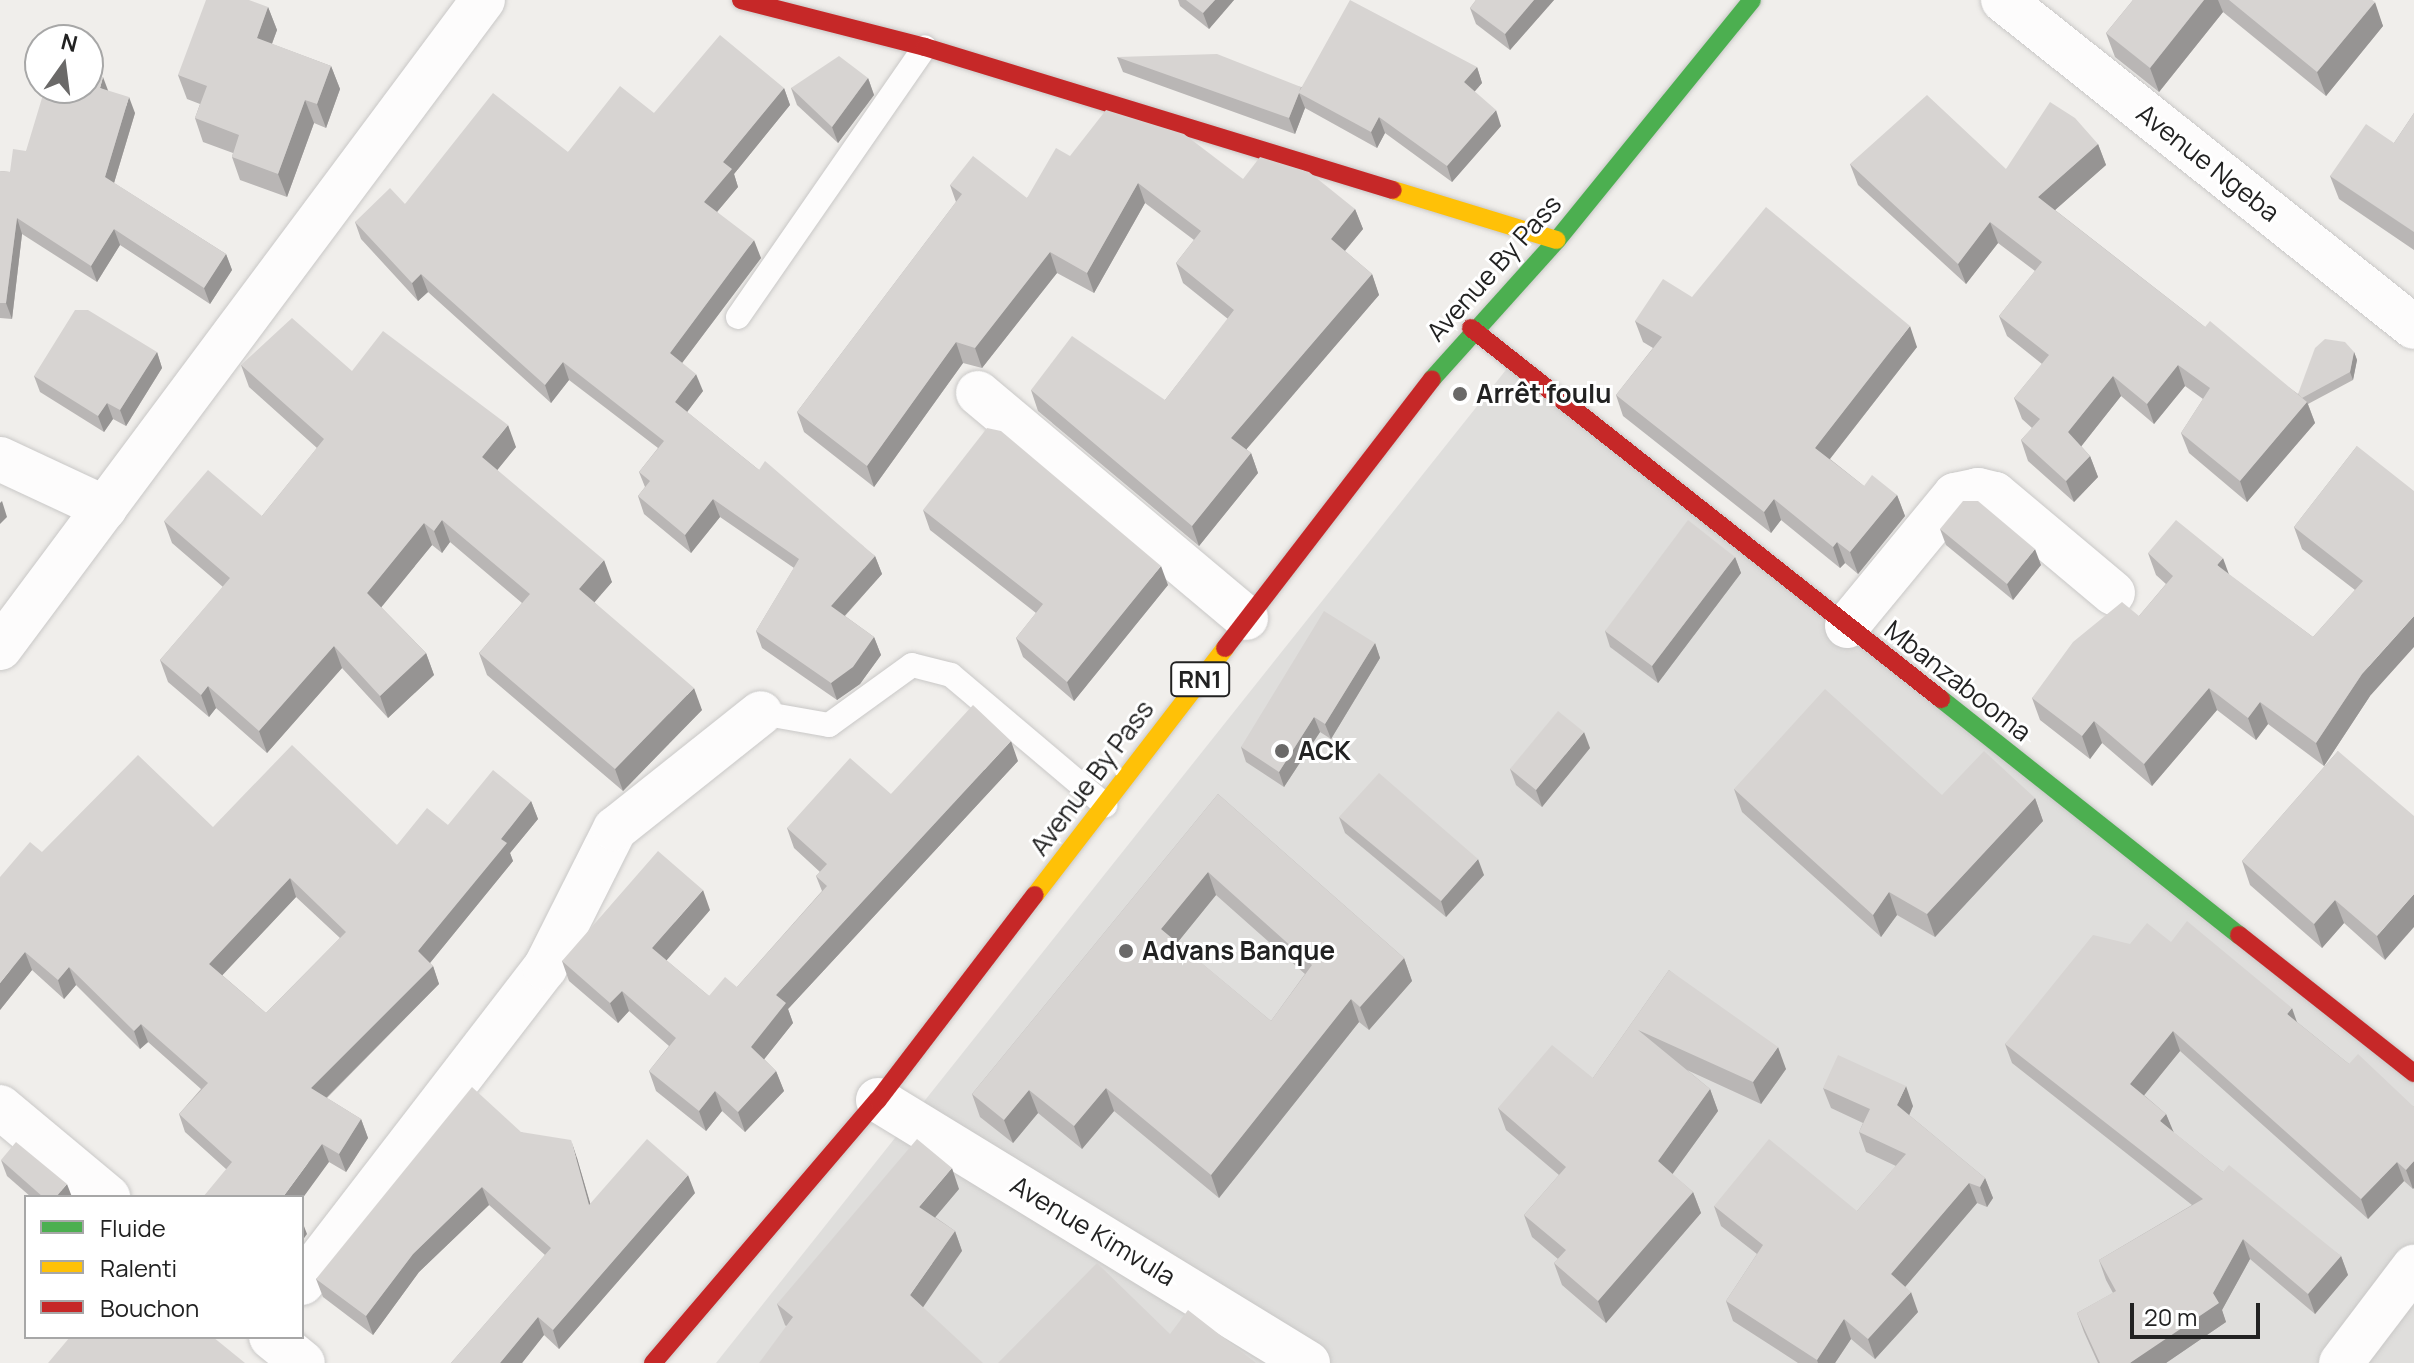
<!DOCTYPE html>
<meta charset="utf-8">
<style>
body{margin:0}
#map{position:relative;width:2414px;height:1363px;overflow:hidden;background:#f0eeeb;font-family:Manrope,sans-serif}
div>[style]{position:absolute}
[style*='--x']{left:calc(var(--x)*1px);top:calc(var(--y)*1px);width:calc(var(--w)*1px);rotate:calc(var(--a)*1deg)}
.residential>*{inset:0;background:#dfdedc}
.roads{filter:drop-shadow(0 0 2px #c9c8c7) drop-shadow(0 0 2px #c9c8c7)}
.lane>*{height:24px;margin:-12px;padding:0 12px;transform-origin:12px;border-radius:12px;background:#fdfcfc}
.street>*{height:44px;margin:-22px;padding:0 22px;transform-origin:22px;border-radius:22px;background:#fdfcfc}
.fast>*{height:18px;margin:-9px;padding:0 9px;transform-origin:9px;border-radius:9px;background:#4caf50}
.slow>*{height:18px;margin:-9px;padding:0 9px;transform-origin:9px;border-radius:9px;background:#ffc107}
.jam>*{height:18px;margin:-9px;padding:0 9px;transform-origin:9px;border-radius:9px;background:#c62828}
.wall>*{inset:0;background:#b9b6b5}
.shaded-wall>*{inset:0;background:#969493}
.building>*{inset:0;background:#d7d4d2}
.dots>*{width:22px;height:22px;translate:-50% -50%;box-sizing:border-box;border:4px solid #fff;border-radius:50%}
span{translate:-50% -50%;white-space:nowrap;text-align:center;line-height:1.15;-webkit-text-stroke:6px #fff;paint-order:stroke}
.shield-label span{padding:2px 6px;background:#fff;border:2px solid;border-radius:6px;-webkit-text-stroke-width:0}
.shield-label{font-size:24px;color:#222;font-weight:700}
.street-label{font-size:26px;color:#222}
.poi-label{font-size:26px;color:#222;font-weight:700}
.left{translate:0 -50%;text-align:left}
.legend{position:absolute;left:24px;top:1195px;width:280px;height:144px;box-sizing:border-box;background:#fff;border:2px solid #a7a7a7;margin:0;padding:10px 14px;list-style:none;font-size:24px;color:#222}
.legend li{display:flex;align-items:center;gap:16px;height:40px}
.legend b{width:40px;border:2px solid #a7a7a7}
.north{position:absolute;left:24px;top:24px;width:80px;height:80px;box-sizing:border-box;background:#fff;border:2px solid #a7a7a7;border-radius:50%;rotate:14deg;font-size:22px;font-weight:700;line-height:32px;text-align:center;color:#222}
.north::after{content:'';display:block;margin:auto;width:28px;height:36px;background:#6a6968;clip-path:polygon(50% 0,100% 100%,50% 72%,0 100%)}
.scale{position:absolute;left:2130px;top:1303px;width:130px;height:36px;box-sizing:border-box;border:4px solid #222;border-top:0;padding-left:10px;font-size:24px;line-height:28px;white-space:nowrap;color:#222;-webkit-text-stroke:6px #fff;paint-order:stroke}
</style>
<div id="map">
<div class="residential">
<div style="clip-path:polygon(1513px 361px,2414px 1073px,2414px 1363px,716px 1363px)"></div>
</div>
<div class="roads">
<div class="lane">
<div style="--x:738;--y:317;--w:328;--a:-55.3"></div>
<div style="--x:761;--y:713;--w:69;--a:10"></div>
<div style="--x:829;--y:725;--w:102;--a:-35.9"></div>
<div style="--x:912;--y:665;--w:40;--a:14.4"></div>
<div style="--x:951;--y:675;--w:202;--a:40.2"></div>
</div>
<div class="street">
<div style="--x:2003;--y:0;--w:525;--a:38.51"></div>
<div style="--x:978;--y:393;--w:350;--a:40"></div>
<div style="--x:0;--y:459;--w:116;--a:25"></div>
<div style="--x:1847;--y:626;--w:170;--a:-50.5"></div>
<div style="--x:1955;--y:495;--w:24;--a:-12"></div>
<div style="--x:1978;--y:490;--w:17;--a:13"></div>
<div style="--x:1995;--y:494;--w:154;--a:40"></div>
<div style="--x:0;--y:648;--w:808;--a:-53.3"></div>
<div style="--x:878;--y:1100;--w:504;--a:31.45"></div>
<div style="--x:0;--y:1107;--w:141;--a:39.8"></div>
<div style="--x:302;--y:1283;--w:398;--a:-52.4"></div>
<div style="--x:545;--y:968;--w:156;--a:-63.3"></div>
<div style="--x:615;--y:829;--w:186;--a:-38.5"></div>
<div style="--x:271;--y:1337;--w:41;--a:39.1"></div>
<div style="--x:2341;--y:1363;--w:121;--a:-52.8"></div>
</div>
<div class="fast">
<div style="--x:1432;--y:379;--w:187;--a:-48"></div>
<div style="--x:1557;--y:240;--w:309;--a:-50.9"></div>
<div style="--x:1941;--y:699;--w:380;--a:38.4"></div>
</div>
<div class="slow">
<div style="--x:1393;--y:190;--w:171;--a:17"></div>
<div style="--x:1035;--y:895;--w:312;--a:-52.4"></div>
</div>
<div class="jam">
<div style="--x:741;--y:0;--w:190;--a:14.3"></div>
<div style="--x:925;--y:47;--w:489;--a:17"></div>
<div style="--x:1471;--y:328;--w:599;--a:38.29"></div>
<div style="--x:1225;--y:648;--w:339;--a:-52.4"></div>
<div style="--x:2239;--y:935;--w:223;--a:38.3"></div>
<div style="--x:653;--y:1363;--w:346;--a:-49.5"></div>
<div style="--x:878;--y:1100;--w:258;--a:-52.6"></div>
</div>
</div>
<div class="wall">
<div style="clip-path:polygon(1178px 0,1234px 0,1209px 29px,1180px 6px)"></div>
<div style="clip-path:polygon(1476px 0,1554px 0,1510px 50px,1476px 24px,1470px 8px)"></div>
<div style="clip-path:polygon(2133px 0,2372px 0,2383px 26px,2326px 96px,2223px 12px,2159px 92px,2115px 57px,2106px 33px)"></div>
<div style="clip-path:polygon(268px 7px,277px 30px,272px 44px,331px 66px,340px 89px,326px 128px,314px 123px,287px 197px,240px 180px,232px 157px,233px 153px,203px 142px,195px 118px,200px 104px,187px 99px,178px 75px)"></div>
<div style="clip-path:polygon(1117px 57px,1301px 87px,1477px 67px,1482px 83px,1474px 92px,1501px 126px,1452px 182px,1385px 133px,1377px 148px,1305px 108px,1295px 134px,1123px 72px)"></div>
<div style="clip-path:polygon(868px 78px,874px 95px,838px 143px,797px 105px,791px 88px)"></div>
<div style="clip-path:polygon(784px 88px,790px 105px,734px 174px,738px 187px,717px 212px,761px 258px,682px 363px,703px 391px,687px 412px,759px 470px,875px 556px,882px 574px,845px 616px,874px 637px,881px 655px,860px 684px,837px 700px,762px 648px,756px 631px,794px 568px,720px 517px,691px 553px,644px 514px,638px 496px,645px 487px,639px 472px,658px 448px,569px 380px,551px 403px,428px 292px,418px 301px,361px 239px,355px 222px,405px 204px,568px 152px,654px 113px)"></div>
<div style="clip-path:polygon(109px 91px,135px 113px,114px 183px,226px 254px,232px 270px,210px 304px,120px 245px,97px 282px,22px 234px,12px 319px,0 318px,0 171px,10px 172px,26px 151px)"></div>
<div style="clip-path:polygon(2414px 113px,2414px 250px,2339px 199px,2330px 176px,2394px 143px)"></div>
<div style="clip-path:polygon(2098px 144px,2106px 165px,2055px 210px,2205px 327px,2298px 394px,2354px 352px,2357px 360px,2353px 380px,2308px 404px,2315px 423px,2247px 502px,2189px 453px,2181px 433px,2203px 399px,2185px 386px,2154px 424px,2121px 396px,2081px 446px,2090px 456px,2098px 477px,2074px 502px,2028px 461px,2021px 440px,2032px 428px,2022px 419px,2014px 398px,2042px 364px,2007px 336px,1999px 316px,2035px 271px,1998px 243px,1966px 284px,1858px 185px,1850px 164px,2006px 169px)"></div>
<div style="clip-path:polygon(1070px 156px,1243px 179px,1355px 209px,1363px 229px,1345px 251px,1372px 274px,1379px 295px,1246px 449px,1251px 453px,1258px 473px,1199px 546px,1038px 411px,1031px 390px,1165px 400px,1228px 319px,1183px 283px,1176px 263px,1194px 240px,1145px 203px,1094px 293px,1057px 273px,982px 368px,963px 363px,874px 487px,804px 432px,797px 412px,956px 202px,950px 185px,1027px 198px)"></div>
<div style="clip-path:polygon(1692px 297px,1917px 347px,1830px 459px,1864px 486px,1897px 495px,1905px 516px,1858px 574px,1845px 563px,1840px 568px,1781px 520px,1771px 533px,1623px 416px,1616px 395px,1653px 348px,1643px 342px,1635px 321px)"></div>
<div style="clip-path:polygon(157px 352px,162px 368px,126px 426px,113px 419px,104px 432px,40px 392px,34px 376px)"></div>
<div style="clip-path:polygon(241px 365px,352px 371px,516px 447px,497px 470px,612px 582px,594px 602px,702px 710px,623px 791px,487px 675px,479px 653px,522px 603px,450px 542px,442px 553px,432px 545px,381px 607px,426px 653px,434px 675px,388px 718px,342px 668px,267px 753px,216px 708px,209px 717px,168px 682px,160px 660px,223px 587px,172px 543px,164px 521px,262px 516px,317px 448px,249px 387px)"></div>
<div style="clip-path:polygon(2357px 446px,2370px 696px,2324px 766px,2268px 724px,2256px 740px,2217px 710px,2152px 786px,2102px 743px,2090px 759px,2040px 720px,2032px 698px,2139px 616px,2166px 584px,2156px 575px,2148px 553px,2228px 574px,2313px 637px,2355px 590px,2302px 549px,2294px 527px)"></div>
<div style="clip-path:polygon(923px 510px,1168px 585px,1074px 701px,1023px 657px,1016px 638px,1036px 613px,930px 530px)"></div>
<div style="clip-path:polygon(1940px 529px,2041px 565px,2013px 600px,1946px 545px)"></div>
<div style="clip-path:polygon(1735px 557px,1741px 573px,1658px 683px,1610px 647px,1605px 631px)"></div>
<div style="clip-path:polygon(1375px 643px,1380px 658px,1331px 739px,1320px 732px,1284px 787px,1246px 762px,1241px 747px)"></div>
<div style="clip-path:polygon(1590px 748px,1542px 807px,1516px 785px,1510px 769px)"></div>
<div style="clip-path:polygon(2338px 751px,2385px 960px,2344px 923px,2322px 948px,2250px 885px,2242px 861px)"></div>
<div style="clip-path:polygon(1018px 761px,788px 1009px,793px 1023px,764px 1059px,776px 1071px,784px 1091px,745px 1132px,722px 1111px,706px 1131px,656px 1091px,649px 1071px,669px 1046px,629px 1011px,618px 1023px,569px 981px,562px 961px,710px 910px,666px 960px,709px 996px,737px 987px,822px 891px,816px 876px,820px 872px,794px 848px,787px 828px,891px 794px)"></div>
<div style="clip-path:polygon(1734px 789px,2035px 798px,2043px 821px,1935px 937px,1897px 915px,1881px 937px,1742px 812px)"></div>
<div style="clip-path:polygon(evenodd,1218px 794px,1404px 958px,1412px 981px,1369px 1030px,1359px 1022px,1219px 1198px,1114px 1111px,1082px 1149px,1038px 1113px,1013px 1143px,980px 1117px,972px 1094px,1218px 794px,1216px 895px,1305px 974px,1271px 1021px,1177px 943px,1216px 895px)"></div>
<div style="clip-path:polygon(evenodd,531px 801px,538px 819px,510px 853px,513px 861px,430px 963px,433px 966px,439px 984px,327px 1098px,361px 1119px,368px 1138px,346px 1172px,329px 1162px,226px 1169px,185px 1132px,179px 1114px,201px 1089px,148px 1042px,140px 1049px,76px 985px,64px 999px,32px 970px,0 1010px,42px 852px,213px 827px,397px 845px,448px 825px,531px 801px,296px 897px,340px 938px,266px 1013px,222px 975px,296px 897px)"></div>
<div style="clip-path:polygon(1339px 817px,1484px 875px,1446px 917px,1345px 833px)"></div>
<div style="clip-path:polygon(2171px 942px,2297px 1022px,2349px 1064px,2414px 1107px,2413px 1189px,2404px 1181px,2368px 1219px,2180px 1051px,2144px 1095px,2166px 1114px,2173px 1132px,2223px 1172px,2341px 1256px,2348px 1275px,2315px 1314px,2250px 1259px,2222px 1310px,2226px 1322px,2166px 1363px,2098px 1363px,2084px 1332px,2077px 1313px,2113px 1293px,2106px 1280px,2099px 1260px,2192px 1205px,2012px 1063px,2005px 1044px,2130px 944px)"></div>
<div style="clip-path:polygon(1669px 970px,1786px 1069px,1761px 1104px,1687px 1070px,1710px 1089px,1718px 1111px,1672px 1174px,1693px 1192px,1701px 1213px,1606px 1323px,1562px 1285px,1554px 1263px,1558px 1259px,1532px 1237px,1524px 1215px,1559px 1175px,1506px 1130px,1498px 1108px,1593px 1078px)"></div>
<div style="clip-path:polygon(1823px 1088px,1913px 1106px,1909px 1115px,1985px 1178px,1993px 1198px,1987px 1207px,1977px 1203px,1905px 1287px,1918px 1312px,1875px 1359px,1851px 1339px,1835px 1363px,1798px 1363px,1733px 1321px,1726px 1301px,1757px 1254px,1721px 1226px,1714px 1206px,1857px 1211px,1896px 1166px,1866px 1152px,1859px 1132px,1863px 1123px,1831px 1108px)"></div>
<div style="clip-path:polygon(521px 1132px,577px 1158px,590px 1204px,695px 1193px,559px 1349px,544px 1335px,522px 1363px,451px 1363px,545px 1255px,489px 1205px,419px 1272px,373px 1335px,323px 1297px,316px 1279px)"></div>
<div style="clip-path:polygon(1px 1160px,72px 1197px,31px 1197px,7px 1176px)"></div>
<div style="clip-path:polygon(959px 1189px,935px 1217px,955px 1231px,962px 1251px,786px 1326px,785px 1325px,777px 1304px)"></div>
</div>
<div class="shaded-wall">
<div style="clip-path:polygon(1215px 0,1234px 0,1209px 29px,1203px 13px)"></div>
<div style="clip-path:polygon(1534px 0,1554px 0,1510px 50px,1505px 34px)"></div>
<div style="clip-path:polygon(2204px 0,2218px 0,2223px 12px,2159px 92px,2150px 68px)"></div>
<div style="clip-path:polygon(2375px 2px,2383px 26px,2326px 96px,2317px 72px)"></div>
<div style="clip-path:polygon(268px 7px,277px 30px,265px 62px,257px 38px)"></div>
<div style="clip-path:polygon(331px 66px,340px 89px,326px 128px,317px 104px)"></div>
<div style="clip-path:polygon(1477px 67px,1482px 83px,1469px 98px,1464px 82px)"></div>
<div style="clip-path:polygon(103px 77px,109px 93px,100px 88px)"></div>
<div style="clip-path:polygon(868px 78px,874px 95px,838px 143px,832px 127px)"></div>
<div style="clip-path:polygon(784px 88px,790px 105px,734px 174px,738px 187px,711px 219px,704px 202px,723px 162px)"></div>
<div style="clip-path:polygon(1299px 93px,1305px 108px,1295px 134px,1289px 118px)"></div>
<div style="clip-path:polygon(129px 97px,135px 113px,111px 193px,105px 177px)"></div>
<div style="clip-path:polygon(305px 100px,314px 123px,287px 197px,278px 174px)"></div>
<div style="clip-path:polygon(1496px 110px,1501px 126px,1452px 182px,1447px 166px)"></div>
<div style="clip-path:polygon(1379px 117px,1385px 133px,1377px 148px,1371px 132px)"></div>
<div style="clip-path:polygon(2098px 144px,2106px 165px,2046px 218px,2038px 197px)"></div>
<div style="clip-path:polygon(1138px 183px,1145px 203px,1094px 293px,1087px 273px)"></div>
<div style="clip-path:polygon(1355px 209px,1363px 229px,1338px 259px,1331px 239px)"></div>
<div style="clip-path:polygon(17px 218px,22px 234px,12px 319px,6px 303px)"></div>
<div style="clip-path:polygon(1990px 222px,1998px 243px,1966px 284px,1958px 264px)"></div>
<div style="clip-path:polygon(114px 229px,120px 245px,97px 282px,91px 266px)"></div>
<div style="clip-path:polygon(754px 240px,761px 258px,676px 371px,670px 353px)"></div>
<div style="clip-path:polygon(1050px 252px,1057px 273px,982px 368px,975px 348px)"></div>
<div style="clip-path:polygon(226px 254px,232px 270px,210px 304px,204px 288px)"></div>
<div style="clip-path:polygon(421px 274px,428px 292px,418px 301px,412px 283px)"></div>
<div style="clip-path:polygon(1372px 274px,1379px 295px,1239px 458px,1231px 438px)"></div>
<div style="clip-path:polygon(1910px 326px,1917px 347px,1822px 469px,1815px 448px)"></div>
<div style="clip-path:polygon(956px 342px,963px 363px,874px 487px,867px 466px)"></div>
<div style="clip-path:polygon(157px 352px,162px 368px,126px 426px,120px 410px)"></div>
<div style="clip-path:polygon(2354px 352px,2357px 360px,2353px 380px,2350px 372px)"></div>
<div style="clip-path:polygon(563px 362px,569px 380px,551px 403px,545px 385px)"></div>
<div style="clip-path:polygon(2178px 365px,2185px 386px,2154px 424px,2147px 404px)"></div>
<div style="clip-path:polygon(696px 374px,703px 391px,681px 420px,675px 402px)"></div>
<div style="clip-path:polygon(2113px 376px,2121px 396px,2076px 453px,2068px 432px)"></div>
<div style="clip-path:polygon(2307px 402px,2315px 423px,2247px 502px,2240px 481px)"></div>
<div style="clip-path:polygon(107px 403px,113px 419px,104px 432px,98px 416px)"></div>
<div style="clip-path:polygon(508px 425px,516px 447px,490px 479px,482px 457px)"></div>
<div style="clip-path:polygon(1251px 453px,1258px 473px,1199px 546px,1192px 526px)"></div>
<div style="clip-path:polygon(2090px 456px,2098px 477px,2074px 502px,2066px 481px)"></div>
<div style="clip-path:polygon(1897px 495px,1905px 516px,1858px 574px,1850px 552px)"></div>
<div style="clip-path:polygon(713px 499px,720px 517px,691px 553px,685px 535px)"></div>
<div style="clip-path:polygon(1774px 499px,1781px 520px,1771px 533px,1764px 512px)"></div>
<div style="clip-path:polygon(2px 501px,7px 517px,0 524px,0 503px)"></div>
<div style="clip-path:polygon(442px 520px,450px 542px,442px 553px,434px 531px)"></div>
<div style="clip-path:polygon(424px 523px,432px 545px,375px 615px,367px 593px)"></div>
<div style="clip-path:polygon(1837px 542px,1845px 563px,1840px 568px,1833px 547px)"></div>
<div style="clip-path:polygon(2035px 549px,2041px 565px,2013px 600px,2007px 584px)"></div>
<div style="clip-path:polygon(875px 556px,882px 574px,838px 623px,831px 606px)"></div>
<div style="clip-path:polygon(1735px 557px,1741px 573px,1658px 683px,1652px 666px)"></div>
<div style="clip-path:polygon(2223px 558px,2231px 580px,2217px 565px)"></div>
<div style="clip-path:polygon(604px 560px,612px 582px,587px 611px,579px 589px)"></div>
<div style="clip-path:polygon(1161px 566px,1168px 585px,1074px 701px,1067px 682px)"></div>
<div style="clip-path:polygon(2414px 616px,2414px 647px,2370px 696px,2324px 766px,2316px 743px,2362px 674px)"></div>
<div style="clip-path:polygon(874px 637px,881px 655px,860px 684px,837px 700px,831px 683px)"></div>
<div style="clip-path:polygon(1375px 643px,1380px 658px,1331px 739px,1325px 724px)"></div>
<div style="clip-path:polygon(334px 646px,342px 668px,267px 753px,259px 731px)"></div>
<div style="clip-path:polygon(426px 653px,434px 675px,388px 718px,380px 696px)"></div>
<div style="clip-path:polygon(208px 686px,216px 708px,209px 717px,201px 695px)"></div>
<div style="clip-path:polygon(694px 688px,702px 710px,623px 791px,615px 769px)"></div>
<div style="clip-path:polygon(2209px 688px,2217px 710px,2152px 786px,2144px 764px)"></div>
<div style="clip-path:polygon(2260px 702px,2268px 724px,2256px 740px,2248px 718px)"></div>
<div style="clip-path:polygon(1314px 717px,1320px 732px,1284px 787px,1279px 772px)"></div>
<div style="clip-path:polygon(2094px 721px,2102px 743px,2090px 759px,2082px 736px)"></div>
<div style="clip-path:polygon(1584px 732px,1590px 748px,1542px 807px,1536px 790px)"></div>
<div style="clip-path:polygon(1011px 741px,1018px 761px,788px 1009px,793px 1023px,758px 1067px,751px 1047px,776px 995px)"></div>
<div style="clip-path:polygon(2035px 798px,2043px 821px,1935px 937px,1927px 914px)"></div>
<div style="clip-path:polygon(531px 801px,538px 819px,510px 853px,513px 861px,425px 969px,418px 951px,501px 839px)"></div>
<div style="clip-path:polygon(1478px 859px,1484px 875px,1446px 917px,1441px 901px)"></div>
<div style="clip-path:polygon(1208px 872px,1216px 895px,1169px 953px,1161px 929px)"></div>
<div style="clip-path:polygon(290px 878px,296px 897px,216px 982px,209px 964px)"></div>
<div style="clip-path:polygon(703px 890px,710px 910px,660px 968px,652px 948px)"></div>
<div style="clip-path:polygon(1889px 892px,1897px 915px,1881px 937px,1873px 915px)"></div>
<div style="clip-path:polygon(2414px 894px,2414px 927px,2385px 960px,2377px 936px)"></div>
<div style="clip-path:polygon(2335px 900px,2344px 923px,2322px 948px,2314px 924px)"></div>
<div style="clip-path:polygon(25px 952px,32px 970px,0 1010px,0 983px)"></div>
<div style="clip-path:polygon(1404px 958px,1412px 981px,1369px 1030px,1360px 1007px)"></div>
<div style="clip-path:polygon(433px 966px,439px 984px,318px 1106px,311px 1088px)"></div>
<div style="clip-path:polygon(69px 967px,76px 985px,64px 999px,58px 980px)"></div>
<div style="clip-path:polygon(622px 991px,629px 1011px,618px 1023px,610px 1003px)"></div>
<div style="clip-path:polygon(1351px 999px,1359px 1022px,1219px 1198px,1211px 1175px)"></div>
<div style="clip-path:polygon(2292px 1008px,2299px 1028px,2287px 1014px)"></div>
<div style="clip-path:polygon(141px 1024px,148px 1042px,140px 1049px,134px 1031px)"></div>
<div style="clip-path:polygon(2173px 1031px,2180px 1051px,2137px 1104px,2130px 1084px)"></div>
<div style="clip-path:polygon(1778px 1047px,1786px 1069px,1761px 1104px,1753px 1082px)"></div>
<div style="clip-path:polygon(776px 1071px,784px 1091px,745px 1132px,738px 1112px)"></div>
<div style="clip-path:polygon(1906px 1086px,1913px 1106px,1905px 1125px,1897px 1105px)"></div>
<div style="clip-path:polygon(1106px 1088px,1114px 1111px,1082px 1149px,1074px 1126px)"></div>
<div style="clip-path:polygon(1710px 1089px,1718px 1111px,1666px 1183px,1658px 1161px)"></div>
<div style="clip-path:polygon(1029px 1090px,1038px 1113px,1013px 1143px,1004px 1120px)"></div>
<div style="clip-path:polygon(715px 1091px,722px 1111px,706px 1131px,699px 1111px)"></div>
<div style="clip-path:polygon(2166px 1114px,2174px 1133px,2160px 1121px)"></div>
<div style="clip-path:polygon(361px 1119px,368px 1138px,346px 1172px,339px 1154px)"></div>
<div style="clip-path:polygon(571px 1140px,577px 1158px,596px 1223px,589px 1205px)"></div>
<div style="clip-path:polygon(322px 1144px,329px 1162px,302px 1199px,302px 1197px,283px 1197px)"></div>
<div style="clip-path:polygon(2414px 1161px,2414px 1188px,2413px 1189px,2406px 1170px)"></div>
<div style="clip-path:polygon(2397px 1162px,2404px 1181px,2368px 1219px,2361px 1199px)"></div>
<div style="clip-path:polygon(952px 1168px,959px 1189px,927px 1227px,919px 1207px)"></div>
<div style="clip-path:polygon(688px 1175px,695px 1193px,559px 1349px,553px 1330px)"></div>
<div style="clip-path:polygon(1985px 1178px,1993px 1198px,1987px 1207px,1980px 1187px)"></div>
<div style="clip-path:polygon(1969px 1183px,1977px 1203px,1899px 1294px,1891px 1274px)"></div>
<div style="clip-path:polygon(67px 1184px,72px 1197px,56px 1197px)"></div>
<div style="clip-path:polygon(482px 1187px,489px 1205px,419px 1272px,373px 1335px,366px 1316px,413px 1254px)"></div>
<div style="clip-path:polygon(1693px 1192px,1701px 1213px,1606px 1323px,1598px 1301px)"></div>
<div style="clip-path:polygon(302px 1221px,307px 1234px,302px 1241px)"></div>
<div style="clip-path:polygon(955px 1231px,962px 1251px,917px 1316px,910px 1295px)"></div>
<div style="clip-path:polygon(2243px 1239px,2250px 1259px,2222px 1310px,2226px 1322px,2166px 1363px,2130px 1363px,2213px 1293px)"></div>
<div style="clip-path:polygon(2341px 1256px,2348px 1275px,2315px 1314px,2308px 1294px)"></div>
<div style="clip-path:polygon(1911px 1292px,1918px 1312px,1875px 1359px,1868px 1339px)"></div>
<div style="clip-path:polygon(538px 1317px,544px 1335px,522px 1363px,500px 1363px)"></div>
<div style="clip-path:polygon(1844px 1319px,1851px 1339px,1835px 1363px,1818px 1363px,1817px 1360px)"></div>
</div>
<div class="building">
<div style="clip-path:polygon(206px 0,249px 0,268px 7px,257px 38px,331px 66px,317px 104px,305px 100px,278px 174px,232px 157px,239px 135px,195px 118px,207px 86px,178px 75px)"></div>
<div style="clip-path:polygon(1186px 0,1215px 0,1203px 13px)"></div>
<div style="clip-path:polygon(1350px 0,1477px 67px,1464px 82px,1496px 110px,1447px 166px,1379px 117px,1371px 132px,1299px 93px,1289px 118px,1117px 57px,1217px 54px,1301px 87px,1299px 92px)"></div>
<div style="clip-path:polygon(1476px 0,1534px 0,1505px 34px,1470px 8px)"></div>
<div style="clip-path:polygon(2133px 0,2204px 0,2150px 68px,2106px 33px)"></div>
<div style="clip-path:polygon(2229px 0,2372px 0,2375px 2px,2317px 72px)"></div>
<div style="clip-path:polygon(720px 35px,784px 88px,723px 162px,732px 169px,704px 202px,754px 240px,670px 353px,696px 374px,675px 402px,759px 470px,765px 461px,875px 556px,831px 606px,874px 637px,853px 667px,831px 683px,756px 631px,799px 559px,713px 499px,685px 535px,638px 496px,650px 481px,639px 472px,664px 441px,563px 362px,545px 385px,421px 274px,412px 283px,355px 222px,390px 188px,405px 204px,493px 93px,568px 152px,620px 86px,654px 113px)"></div>
<div style="clip-path:polygon(839px 56px,868px 78px,832px 127px,791px 88px)"></div>
<div style="clip-path:polygon(88px 72px,103px 77px,100px 88px,129px 97px,105px 177px,226px 254px,204px 288px,114px 229px,91px 266px,17px 218px,6px 303px,0 303px,0 171px,10px 172px,13px 149px,26px 151px,45px 88px,88px 88px)"></div>
<div style="clip-path:polygon(1927px 95px,2006px 169px,2050px 102px,2075px 118px,2098px 144px,2038px 197px,2205px 327px,2210px 321px,2307px 402px,2240px 481px,2181px 433px,2210px 388px,2178px 365px,2147px 404px,2113px 376px,2068px 432px,2090px 456px,2066px 481px,2021px 440px,2040px 419px,2014px 398px,2049px 355px,1999px 316px,2042px 262px,1990px 222px,1958px 264px,1850px 164px)"></div>
<div style="clip-path:polygon(1106px 110px,1184px 134px,1243px 179px,1260px 157px,1309px 172px,1355px 209px,1331px 239px,1372px 274px,1231px 438px,1251px 453px,1192px 526px,1031px 390px,1072px 336px,1165px 400px,1234px 310px,1176px 263px,1201px 231px,1138px 183px,1087px 273px,1050px 252px,975px 348px,956px 342px,867px 466px,797px 412px,962px 194px,950px 185px,973px 156px,1027px 198px,1056px 148px,1070px 156px)"></div>
<div style="clip-path:polygon(2414px 113px,2414px 232px,2330px 176px,2366px 124px,2394px 143px)"></div>
<div style="clip-path:polygon(1766px 207px,1910px 326px,1815px 448px,1864px 486px,1872px 475px,1897px 495px,1850px 552px,1837px 542px,1833px 547px,1774px 499px,1764px 512px,1616px 395px,1662px 337px,1635px 321px,1663px 279px,1692px 297px)"></div>
<div style="clip-path:polygon(75px 310px,88px 310px,157px 352px,120px 410px,107px 403px,98px 416px,34px 376px)"></div>
<div style="clip-path:polygon(292px 318px,352px 371px,383px 331px,508px 425px,482px 457px,604px 560px,579px 589px,694px 688px,615px 769px,479px 653px,530px 594px,442px 520px,434px 531px,424px 523px,367px 593px,426px 653px,380px 696px,334px 646px,259px 731px,208px 686px,201px 695px,160px 660px,230px 578px,164px 521px,208px 470px,262px 516px,324px 439px,241px 365px)"></div>
<div style="clip-path:polygon(2325px 339px,2345px 342px,2354px 352px,2350px 372px,2302px 398px,2298px 394px,2315px 348px)"></div>
<div style="clip-path:polygon(987px 428px,1001px 431px,1161px 566px,1067px 682px,1016px 638px,1043px 604px,923px 510px)"></div>
<div style="clip-path:polygon(2357px 446px,2414px 491px,2414px 616px,2362px 674px,2316px 743px,2260px 702px,2248px 718px,2209px 688px,2144px 764px,2094px 721px,2082px 736px,2032px 698px,2073px 642px,2122px 602px,2139px 616px,2173px 576px,2148px 553px,2176px 520px,2223px 558px,2217px 565px,2313px 637px,2363px 581px,2294px 527px)"></div>
<div style="clip-path:polygon(1963px 501px,1978px 501px,2035px 549px,2007px 584px,1940px 529px)"></div>
<div style="clip-path:polygon(1688px 520px,1735px 557px,1652px 666px,1605px 631px)"></div>
<div style="clip-path:polygon(1324px 611px,1375px 643px,1325px 724px,1314px 717px,1279px 772px,1241px 747px)"></div>
<div style="clip-path:polygon(1825px 689px,1942px 795px,1984px 751px,2035px 798px,1927px 914px,1889px 892px,1873px 915px,1734px 789px)"></div>
<div style="clip-path:polygon(973px 705px,1011px 741px,776px 995px,786px 1003px,751px 1047px,776px 1071px,738px 1112px,715px 1091px,699px 1111px,649px 1071px,676px 1038px,622px 991px,610px 1003px,562px 961px,658px 851px,703px 890px,652px 948px,709px 996px,725px 977px,737px 987px,827px 886px,816px 876px,827px 864px,787px 828px,850px 758px,891px 794px)"></div>
<div style="clip-path:polygon(1558px 711px,1584px 732px,1536px 790px,1510px 769px)"></div>
<div style="clip-path:polygon(evenodd,292px 745px,397px 845px,427px 808px,448px 825px,493px 770px,531px 801px,501px 839px,507px 843px,418px 951px,433px 966px,311px 1088px,361px 1119px,339px 1154px,322px 1144px,283px 1197px,203px 1197px,232px 1162px,179px 1114px,208px 1083px,141px 1024px,134px 1031px,69px 967px,58px 980px,25px 952px,0 983px,0 877px,30px 842px,42px 852px,138px 755px,213px 827px,292px 745px,290px 878px,346px 932px,266px 1013px,209px 964px,290px 878px)"></div>
<div style="clip-path:polygon(2338px 751px,2414px 816px,2414px 894px,2377px 936px,2335px 900px,2314px 924px,2242px 861px)"></div>
<div style="clip-path:polygon(1379px 773px,1478px 859px,1441px 901px,1339px 817px)"></div>
<div style="clip-path:polygon(evenodd,1218px 794px,1404px 958px,1360px 1007px,1351px 999px,1211px 1175px,1106px 1088px,1074px 1126px,1029px 1090px,1004px 1120px,972px 1094px,1218px 794px,1208px 872px,1312px 965px,1271px 1021px,1161px 929px,1208px 872px)"></div>
<div style="clip-path:polygon(2187px 921px,2292px 1008px,2287px 1014px,2349px 1064px,2358px 1054px,2414px 1107px,2414px 1161px,2406px 1170px,2397px 1162px,2361px 1199px,2173px 1031px,2130px 1084px,2166px 1114px,2160px 1121px,2223px 1172px,2229px 1165px,2341px 1256px,2308px 1294px,2243px 1239px,2213px 1293px,2219px 1303px,2130px 1363px,2100px 1363px,2077px 1313px,2116px 1291px,2099px 1260px,2203px 1199px,2005px 1044px,2093px 935px,2130px 944px,2147px 923px,2171px 942px)"></div>
<div style="clip-path:polygon(1669px 970px,1778px 1047px,1753px 1082px,1638px 1030px,1710px 1089px,1658px 1161px,1693px 1192px,1598px 1301px,1554px 1263px,1566px 1250px,1524px 1215px,1566px 1167px,1498px 1108px,1552px 1045px,1593px 1078px)"></div>
<div style="clip-path:polygon(1838px 1055px,1906px 1086px,1897px 1105px,1985px 1178px,1980px 1187px,1969px 1183px,1891px 1274px,1911px 1292px,1868px 1339px,1844px 1319px,1817px 1360px,1726px 1301px,1763px 1245px,1714px 1206px,1769px 1139px,1857px 1211px,1906px 1154px,1859px 1132px,1870px 1109px,1823px 1088px)"></div>
<div style="clip-path:polygon(472px 1087px,521px 1132px,571px 1140px,589px 1205px,647px 1139px,688px 1175px,553px 1330px,538px 1317px,500px 1363px,451px 1363px,551px 1248px,482px 1187px,413px 1254px,366px 1316px,316px 1279px)"></div>
<div style="clip-path:polygon(917px 1139px,952px 1168px,919px 1207px,955px 1231px,910px 1295px,983px 1363px,759px 1363px,793px 1317px,777px 1304px)"></div>
<div style="clip-path:polygon(16px 1142px,67px 1184px,56px 1197px,43px 1197px,1px 1160px)"></div>
<div style="clip-path:polygon(1097px 1263px,1170px 1334px,1188px 1310px,1256px 1363px,998px 1363px)"></div>
<div style="clip-path:polygon(70px 1337px,213px 1337px,245px 1363px,48px 1363px)"></div>
</div>
<div class="dots">
<div style="left:1460px;top:394px;background:#6a6968"></div>
<div style="left:1282px;top:751px;background:#6a6968"></div>
<div style="left:1126px;top:951px;background:#6a6968"></div>
</div>
<div class="shield-label">
<span style="left:1200px;top:679px">RN1</span>
</div>
<div class="street-label">
<span style="left:2208px;top:163px;rotate:38deg">Avenue Ngeba</span>
<span style="left:1494px;top:268px;rotate:-48deg">Avenue By Pass</span>
<span style="left:1958px;top:681px;rotate:38deg">Mbanzabooma</span>
<span style="left:1092px;top:778px;rotate:-53deg">Avenue By Pass</span>
<span style="left:1093px;top:1231px;rotate:31deg">Avenue Kimvula</span>
</div>
<div class="poi-label">
<span class="left" style="left:1476px;top:394px">Arrêt foulu</span>
<span class="left" style="left:1298px;top:751px">ACK</span>
<span class="left" style="left:1142px;top:951px">Advans Banque</span>
</div>
<ul class="legend">
<li><b style="height:10px;background:#4caf50"></b>Fluide</li>
<li><b style="height:10px;background:#ffc107"></b>Ralenti</li>
<li><b style="height:10px;background:#c62828"></b>Bouchon</li>
</ul>
<div class="north">N</div>
<div class="scale">20 m</div>
</div>
